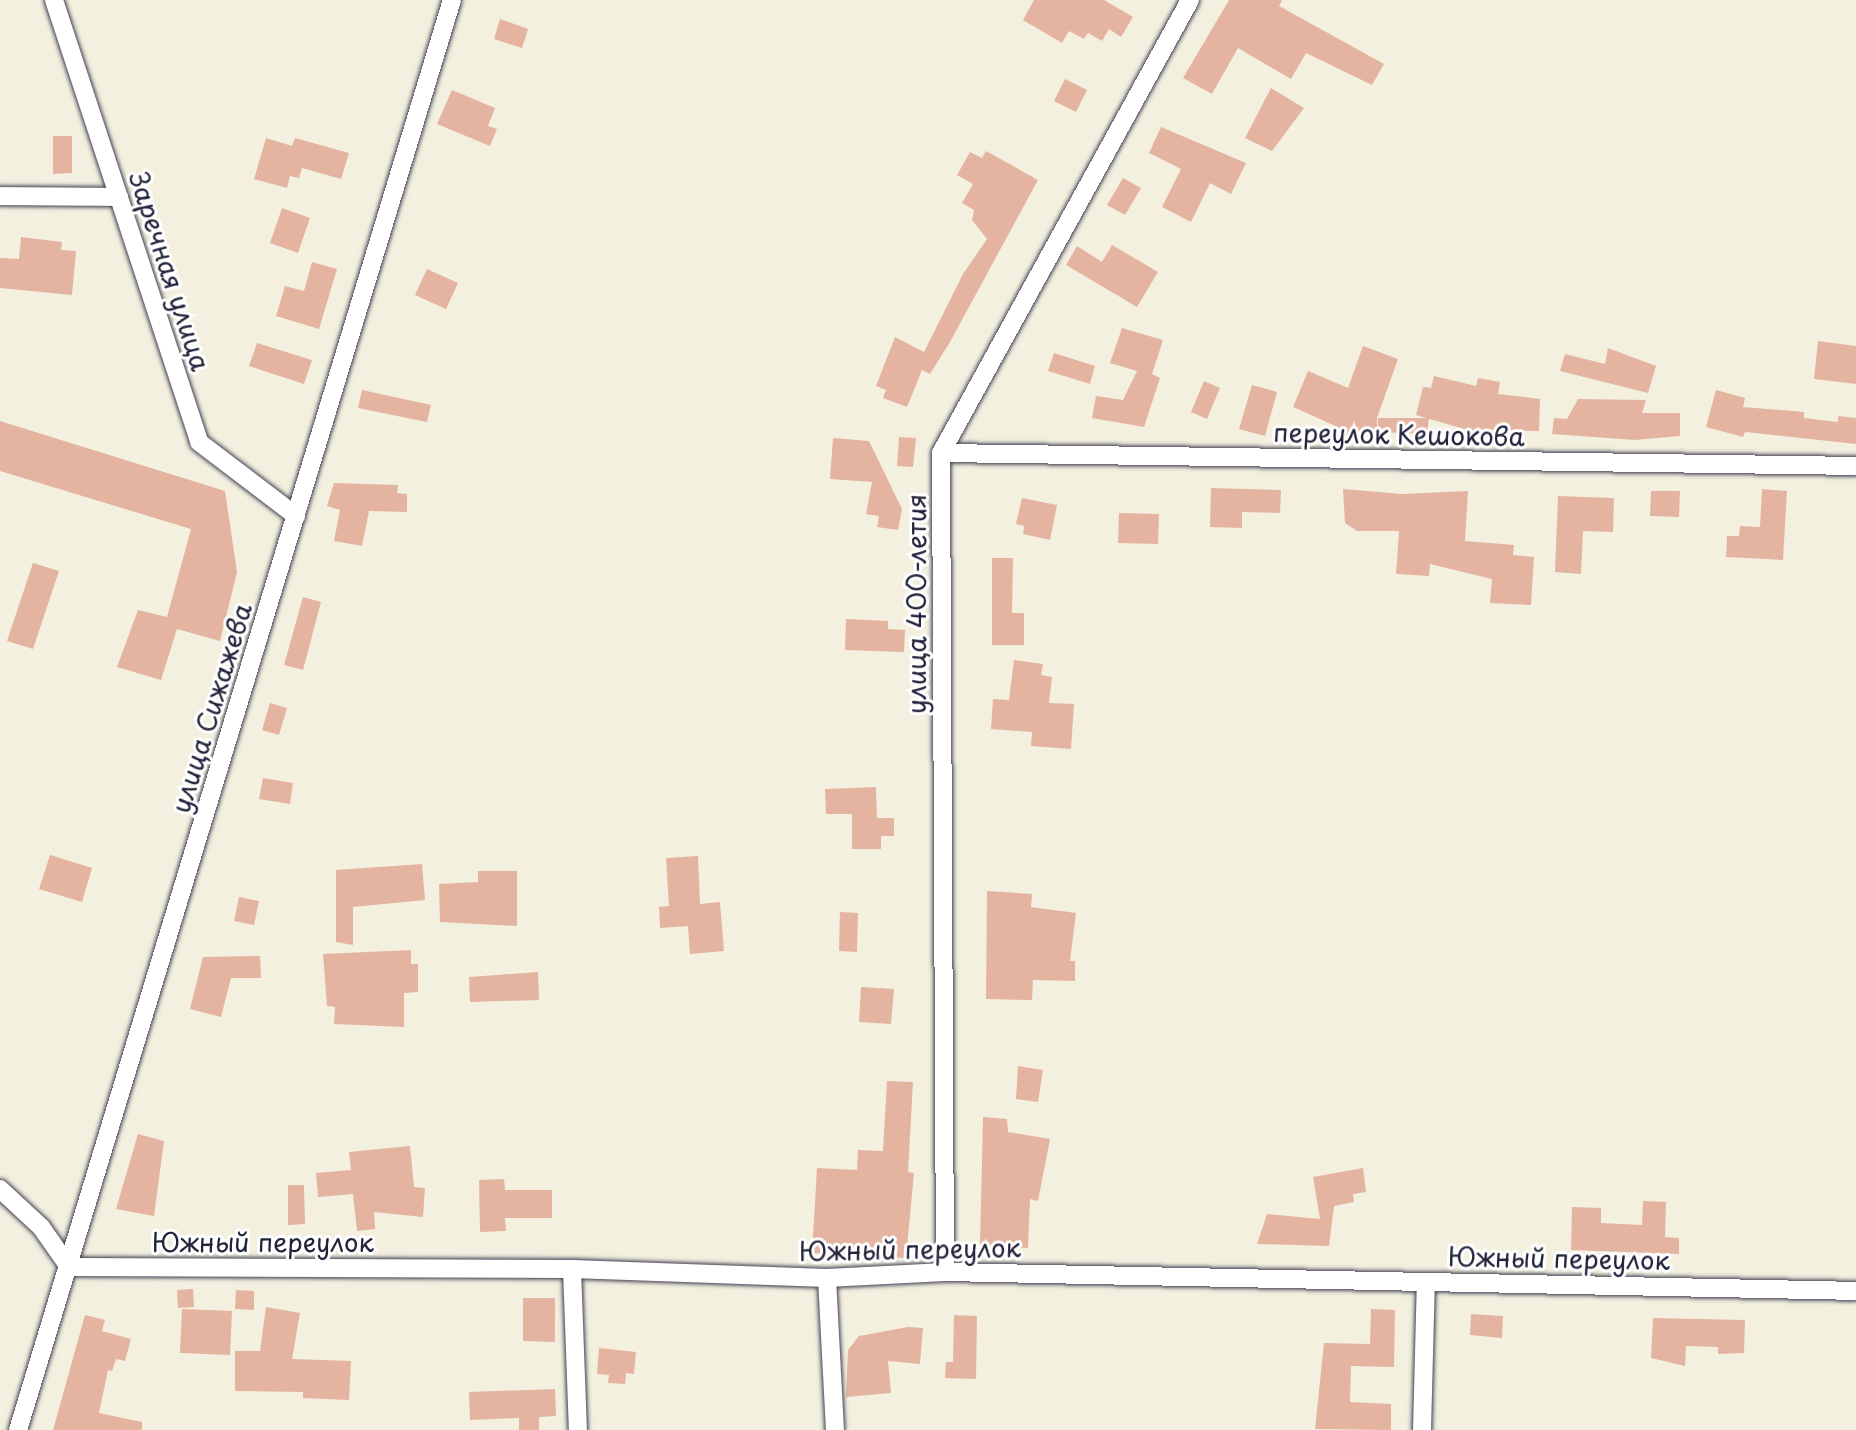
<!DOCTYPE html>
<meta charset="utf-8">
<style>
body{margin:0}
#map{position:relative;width:1856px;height:1430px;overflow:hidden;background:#f3f0df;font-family:"Playpen Sans",sans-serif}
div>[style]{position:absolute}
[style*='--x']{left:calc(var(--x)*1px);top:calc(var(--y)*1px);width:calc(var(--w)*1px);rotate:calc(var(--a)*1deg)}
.building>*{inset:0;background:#e4b4a0}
.roads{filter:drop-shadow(0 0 2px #414154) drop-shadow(0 0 2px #414154)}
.minor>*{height:18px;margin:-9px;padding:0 9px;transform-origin:9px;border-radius:9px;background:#fff}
span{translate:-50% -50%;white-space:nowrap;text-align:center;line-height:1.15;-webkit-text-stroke:6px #fff;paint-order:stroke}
.street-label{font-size:26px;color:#22223b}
</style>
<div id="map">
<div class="building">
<div style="clip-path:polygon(1034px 0,1104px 0,1133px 17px,1121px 37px,1109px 29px,1102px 41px,1088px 33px,1084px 39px,1069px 31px,1062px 43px,1023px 20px)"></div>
<div style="clip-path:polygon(1229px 0,1282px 0,1279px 6px,1384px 64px,1372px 85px,1306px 53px,1291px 79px,1238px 48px,1212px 94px,1183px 78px)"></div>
<div style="clip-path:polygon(500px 19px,528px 29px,522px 48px,494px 39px)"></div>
<div style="clip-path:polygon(1065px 79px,1087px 90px,1076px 112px,1054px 101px)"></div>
<div style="clip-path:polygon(1271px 88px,1304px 108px,1272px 151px,1245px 138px)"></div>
<div style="clip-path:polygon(452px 90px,495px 108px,488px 126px,497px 129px,490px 146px,437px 124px)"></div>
<div style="clip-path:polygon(1161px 127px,1246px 163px,1231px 194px,1210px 183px,1191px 222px,1162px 207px,1181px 169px,1149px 153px)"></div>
<div style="clip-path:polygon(53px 136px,72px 136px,72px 173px,53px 174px)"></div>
<div style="clip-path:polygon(266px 138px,292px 146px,295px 138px,349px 153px,341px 179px,302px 168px,299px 178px,290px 176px,287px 188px,254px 179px)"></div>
<div style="clip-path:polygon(986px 151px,1038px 180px,950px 342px,930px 374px,922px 370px,907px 407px,883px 398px,886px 390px,876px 386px,895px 337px,924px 352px,963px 274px,987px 239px,972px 220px,974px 210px,962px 203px,973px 184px,957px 175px,970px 152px,982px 158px)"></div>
<div style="clip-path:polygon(1123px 178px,1141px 188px,1125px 215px,1107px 205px)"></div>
<div style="clip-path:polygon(282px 208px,310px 218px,298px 253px,270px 243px)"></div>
<div style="clip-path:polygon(21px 237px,62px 242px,61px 250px,76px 251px,72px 295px,0 288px,0 258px,19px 259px)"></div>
<div style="clip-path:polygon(1112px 245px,1158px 272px,1137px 307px,1066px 265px,1077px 246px,1102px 262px)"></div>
<div style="clip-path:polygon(312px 262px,337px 269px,319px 329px,276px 316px,285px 286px,304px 291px)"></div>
<div style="clip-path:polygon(427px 269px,458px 283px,446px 309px,415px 295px)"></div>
<div style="clip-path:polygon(1122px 328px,1163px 340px,1152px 374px,1160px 378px,1144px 427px,1092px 418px,1096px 396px,1123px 400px,1137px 371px,1110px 363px)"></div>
<div style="clip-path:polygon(1818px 341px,1856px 346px,1856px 384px,1814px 379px)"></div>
<div style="clip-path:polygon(257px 343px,312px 360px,304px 384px,249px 366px)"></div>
<div style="clip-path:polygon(1363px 346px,1398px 359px,1377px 418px,1377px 436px,1340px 435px,1340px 428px,1293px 407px,1308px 371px,1348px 388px)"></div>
<div style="clip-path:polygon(1608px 348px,1656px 366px,1648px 393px,1560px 371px,1565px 354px,1605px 364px)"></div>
<div style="clip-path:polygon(1054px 353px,1095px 366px,1090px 384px,1048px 371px)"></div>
<div style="clip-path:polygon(1434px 376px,1476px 386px,1478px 378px,1500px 382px,1498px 394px,1540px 399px,1539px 431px,1493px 430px,1492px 437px,1416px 415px,1423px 387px,1431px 388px)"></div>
<div style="clip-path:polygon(1204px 381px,1220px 388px,1207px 419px,1191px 412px)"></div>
<div style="clip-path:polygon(1252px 385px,1277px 392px,1265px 436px,1239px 429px)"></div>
<div style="clip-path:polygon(362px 390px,431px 405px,427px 422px,358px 408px)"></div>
<div style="clip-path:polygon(1716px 390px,1745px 398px,1743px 407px,1804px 412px,1804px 418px,1838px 422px,1838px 416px,1856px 418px,1856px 444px,1745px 432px,1743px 437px,1706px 427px)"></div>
<div style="clip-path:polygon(1578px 399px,1646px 400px,1642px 413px,1680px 413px,1680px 436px,1635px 440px,1552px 434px,1554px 418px,1567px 419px)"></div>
<div style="clip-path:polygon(1378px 418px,1429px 418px,1427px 434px,1378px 432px)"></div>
<div style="clip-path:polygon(0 421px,225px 491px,237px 572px,220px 641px,177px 629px,161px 680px,117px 667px,138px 610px,167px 617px,191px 529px,0 471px)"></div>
<div style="clip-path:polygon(899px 437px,916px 438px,913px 467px,897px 466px)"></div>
<div style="clip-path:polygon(833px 438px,869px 441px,902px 509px,898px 530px,877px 527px,879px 516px,866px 514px,872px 482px,830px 479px)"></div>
<div style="clip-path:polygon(334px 483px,398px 485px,397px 493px,407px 494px,407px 512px,369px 511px,362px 546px,334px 541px,340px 510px,327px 506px)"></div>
<div style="clip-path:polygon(1211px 488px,1281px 490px,1280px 513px,1242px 512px,1242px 528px,1210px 527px)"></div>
<div style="clip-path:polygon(1343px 489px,1402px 494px,1468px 491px,1465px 541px,1514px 545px,1513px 555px,1534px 557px,1531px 605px,1490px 603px,1492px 579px,1430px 564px,1429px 576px,1396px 574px,1399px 531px,1357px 531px,1345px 523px)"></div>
<div style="clip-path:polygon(1762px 489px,1787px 491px,1783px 560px,1726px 557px,1727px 536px,1739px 536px,1740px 526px,1760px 527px)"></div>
<div style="clip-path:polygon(1651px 491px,1680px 491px,1679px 517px,1650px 516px)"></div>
<div style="clip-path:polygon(1558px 496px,1614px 498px,1613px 532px,1583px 531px,1581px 574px,1555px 572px)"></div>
<div style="clip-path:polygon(1022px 498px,1057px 505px,1050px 540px,1023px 534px,1024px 526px,1016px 524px)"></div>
<div style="clip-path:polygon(1119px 513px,1159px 514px,1158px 544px,1118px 543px)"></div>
<div style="clip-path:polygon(992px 558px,1013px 558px,1012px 613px,1024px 613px,1024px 645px,992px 645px)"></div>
<div style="clip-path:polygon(33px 563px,59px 571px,33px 649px,7px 641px)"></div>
<div style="clip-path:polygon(303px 597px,321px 602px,303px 670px,284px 665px)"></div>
<div style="clip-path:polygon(846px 619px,888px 621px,888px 629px,905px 630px,904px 652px,845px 650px)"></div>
<div style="clip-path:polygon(1014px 660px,1043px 664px,1041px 675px,1052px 677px,1049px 703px,1074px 704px,1071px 749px,1031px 746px,1032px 732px,991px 729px,993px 699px,1009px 700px)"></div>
<div style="clip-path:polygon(270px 703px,287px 708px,279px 735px,262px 730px)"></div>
<div style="clip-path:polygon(263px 778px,293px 783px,290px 804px,259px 799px)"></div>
<div style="clip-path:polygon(876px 787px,877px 818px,894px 818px,894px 836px,881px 836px,881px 849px,852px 849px,852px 814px,826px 814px,825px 789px)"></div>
<div style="clip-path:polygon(50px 855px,92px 868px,82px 902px,39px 889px)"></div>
<div style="clip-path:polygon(698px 856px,700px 904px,720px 902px,724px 951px,690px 954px,688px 926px,660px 928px,659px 907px,669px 906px,666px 858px)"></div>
<div style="clip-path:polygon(422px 864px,425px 900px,353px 907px,353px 945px,336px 942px,336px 870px)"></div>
<div style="clip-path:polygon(478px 871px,517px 871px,517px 926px,440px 922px,439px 884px,478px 882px)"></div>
<div style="clip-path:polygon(987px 891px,1032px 894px,1031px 907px,1076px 913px,1070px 961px,1075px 961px,1075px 981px,1033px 980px,1032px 1000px,986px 999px)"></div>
<div style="clip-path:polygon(239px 897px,259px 901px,254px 925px,234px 921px)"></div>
<div style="clip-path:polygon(840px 912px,858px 913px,857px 952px,839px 951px)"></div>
<div style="clip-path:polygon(411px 950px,411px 964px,418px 964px,418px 992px,404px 993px,404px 1027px,334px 1024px,335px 1007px,327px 1006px,323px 954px)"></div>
<div style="clip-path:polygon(260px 956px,261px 978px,231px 978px,221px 1017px,190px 1009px,203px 957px)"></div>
<div style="clip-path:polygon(538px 972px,539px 1000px,470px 1002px,469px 977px)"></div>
<div style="clip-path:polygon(861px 987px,894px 989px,891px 1024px,859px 1022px)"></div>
<div style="clip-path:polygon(1018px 1066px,1043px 1070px,1038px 1102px,1016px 1099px)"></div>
<div style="clip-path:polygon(887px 1081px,913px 1082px,908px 1172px,914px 1173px,906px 1258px,812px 1253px,817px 1168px,857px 1170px,858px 1150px,883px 1151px)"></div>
<div style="clip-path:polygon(983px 1117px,1007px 1119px,1008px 1132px,1050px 1139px,1038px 1201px,1030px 1199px,1028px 1248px,980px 1246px)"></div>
<div style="clip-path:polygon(138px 1134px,164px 1141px,154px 1216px,116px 1209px)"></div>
<div style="clip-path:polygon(410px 1146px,414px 1187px,425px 1188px,423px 1217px,374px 1212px,375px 1229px,357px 1231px,353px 1194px,318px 1197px,316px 1173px,351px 1170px,349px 1152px)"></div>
<div style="clip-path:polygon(1363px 1168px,1366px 1192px,1353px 1194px,1354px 1202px,1334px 1206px,1329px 1246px,1257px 1244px,1267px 1214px,1320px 1219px,1313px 1177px)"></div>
<div style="clip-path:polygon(504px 1179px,505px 1190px,552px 1190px,552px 1218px,505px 1218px,506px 1231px,480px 1232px,479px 1180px)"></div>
<div style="clip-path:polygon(288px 1185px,304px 1185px,305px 1224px,288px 1225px)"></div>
<div style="clip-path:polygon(1643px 1201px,1666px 1202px,1665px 1237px,1679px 1238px,1679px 1254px,1571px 1250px,1572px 1207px,1601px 1208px,1601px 1223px,1642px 1225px)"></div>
<div style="clip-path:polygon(193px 1289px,194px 1307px,178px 1308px,177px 1290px)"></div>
<div style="clip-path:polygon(236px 1290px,254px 1291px,254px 1310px,235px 1309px)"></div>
<div style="clip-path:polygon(523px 1298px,555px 1298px,555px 1342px,523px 1341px)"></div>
<div style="clip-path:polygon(266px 1307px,300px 1313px,292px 1359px,351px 1361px,349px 1400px,303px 1398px,303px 1392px,235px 1391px,235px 1351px,260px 1351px)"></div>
<div style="clip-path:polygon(182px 1309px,232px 1311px,230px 1355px,180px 1353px)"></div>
<div style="clip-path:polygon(1371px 1309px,1395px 1310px,1394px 1367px,1351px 1366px,1350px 1402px,1391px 1404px,1391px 1430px,1315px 1429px,1324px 1343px,1370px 1344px)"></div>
<div style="clip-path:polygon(1471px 1314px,1503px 1316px,1502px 1338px,1470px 1335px)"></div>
<div style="clip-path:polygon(85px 1315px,105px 1320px,102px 1331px,131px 1339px,125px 1361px,116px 1359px,112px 1371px,108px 1370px,99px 1413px,142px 1422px,142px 1430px,53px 1430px)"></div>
<div style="clip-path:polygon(954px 1315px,977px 1316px,976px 1379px,945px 1378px,946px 1362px,953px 1362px)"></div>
<div style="clip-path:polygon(1653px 1318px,1745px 1320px,1744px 1353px,1718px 1354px,1718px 1347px,1686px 1346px,1685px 1366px,1651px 1358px)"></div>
<div style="clip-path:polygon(908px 1327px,923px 1328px,920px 1364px,888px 1361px,891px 1393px,846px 1397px,848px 1350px,859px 1336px)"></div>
<div style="clip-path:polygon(599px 1348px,636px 1352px,634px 1374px,626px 1373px,625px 1384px,608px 1383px,609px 1375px,597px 1374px)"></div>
<div style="clip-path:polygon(555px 1389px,556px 1416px,539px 1417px,539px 1430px,519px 1430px,519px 1418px,470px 1420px,469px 1392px)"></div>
</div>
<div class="roads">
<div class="minor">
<div style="--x:54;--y:0;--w:465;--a:71.8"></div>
<div style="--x:199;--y:442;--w:122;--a:37.3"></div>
<div style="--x:0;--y:196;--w:119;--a:0.5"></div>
<div style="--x:941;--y:453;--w:915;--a:0.81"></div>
<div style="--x:0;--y:1189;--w:56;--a:42.8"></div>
<div style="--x:41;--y:1227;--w:49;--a:55"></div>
<div style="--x:69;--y:1267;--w:503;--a:0.23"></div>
<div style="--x:572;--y:1269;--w:255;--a:2"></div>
<div style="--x:827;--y:1278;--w:118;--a:-2.9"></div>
<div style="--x:945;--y:1272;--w:911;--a:1.19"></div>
<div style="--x:572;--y:1269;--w:161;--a:87.9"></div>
<div style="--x:945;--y:1272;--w:819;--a:-90.28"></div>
<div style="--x:941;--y:453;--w:517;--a:-61.2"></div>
<div style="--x:827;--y:1278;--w:152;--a:87"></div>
<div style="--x:18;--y:1430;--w:1494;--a:-73.12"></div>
<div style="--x:1422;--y:1430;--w:148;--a:-88.5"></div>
</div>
</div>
<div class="street-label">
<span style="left:170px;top:271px;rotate:72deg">Заречная улица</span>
<span style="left:1399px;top:434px;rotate:1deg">переулок Кешокова</span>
<span style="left:916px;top:604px;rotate:-90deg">улица 400-летия</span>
<span style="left:211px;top:708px;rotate:-73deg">улица Сижажева</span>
<span style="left:263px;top:1242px">Южный переулок</span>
<span style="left:910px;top:1249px;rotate:-1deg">Южный переулок</span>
<span style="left:1559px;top:1258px;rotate:1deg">Южный переулок</span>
</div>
</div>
